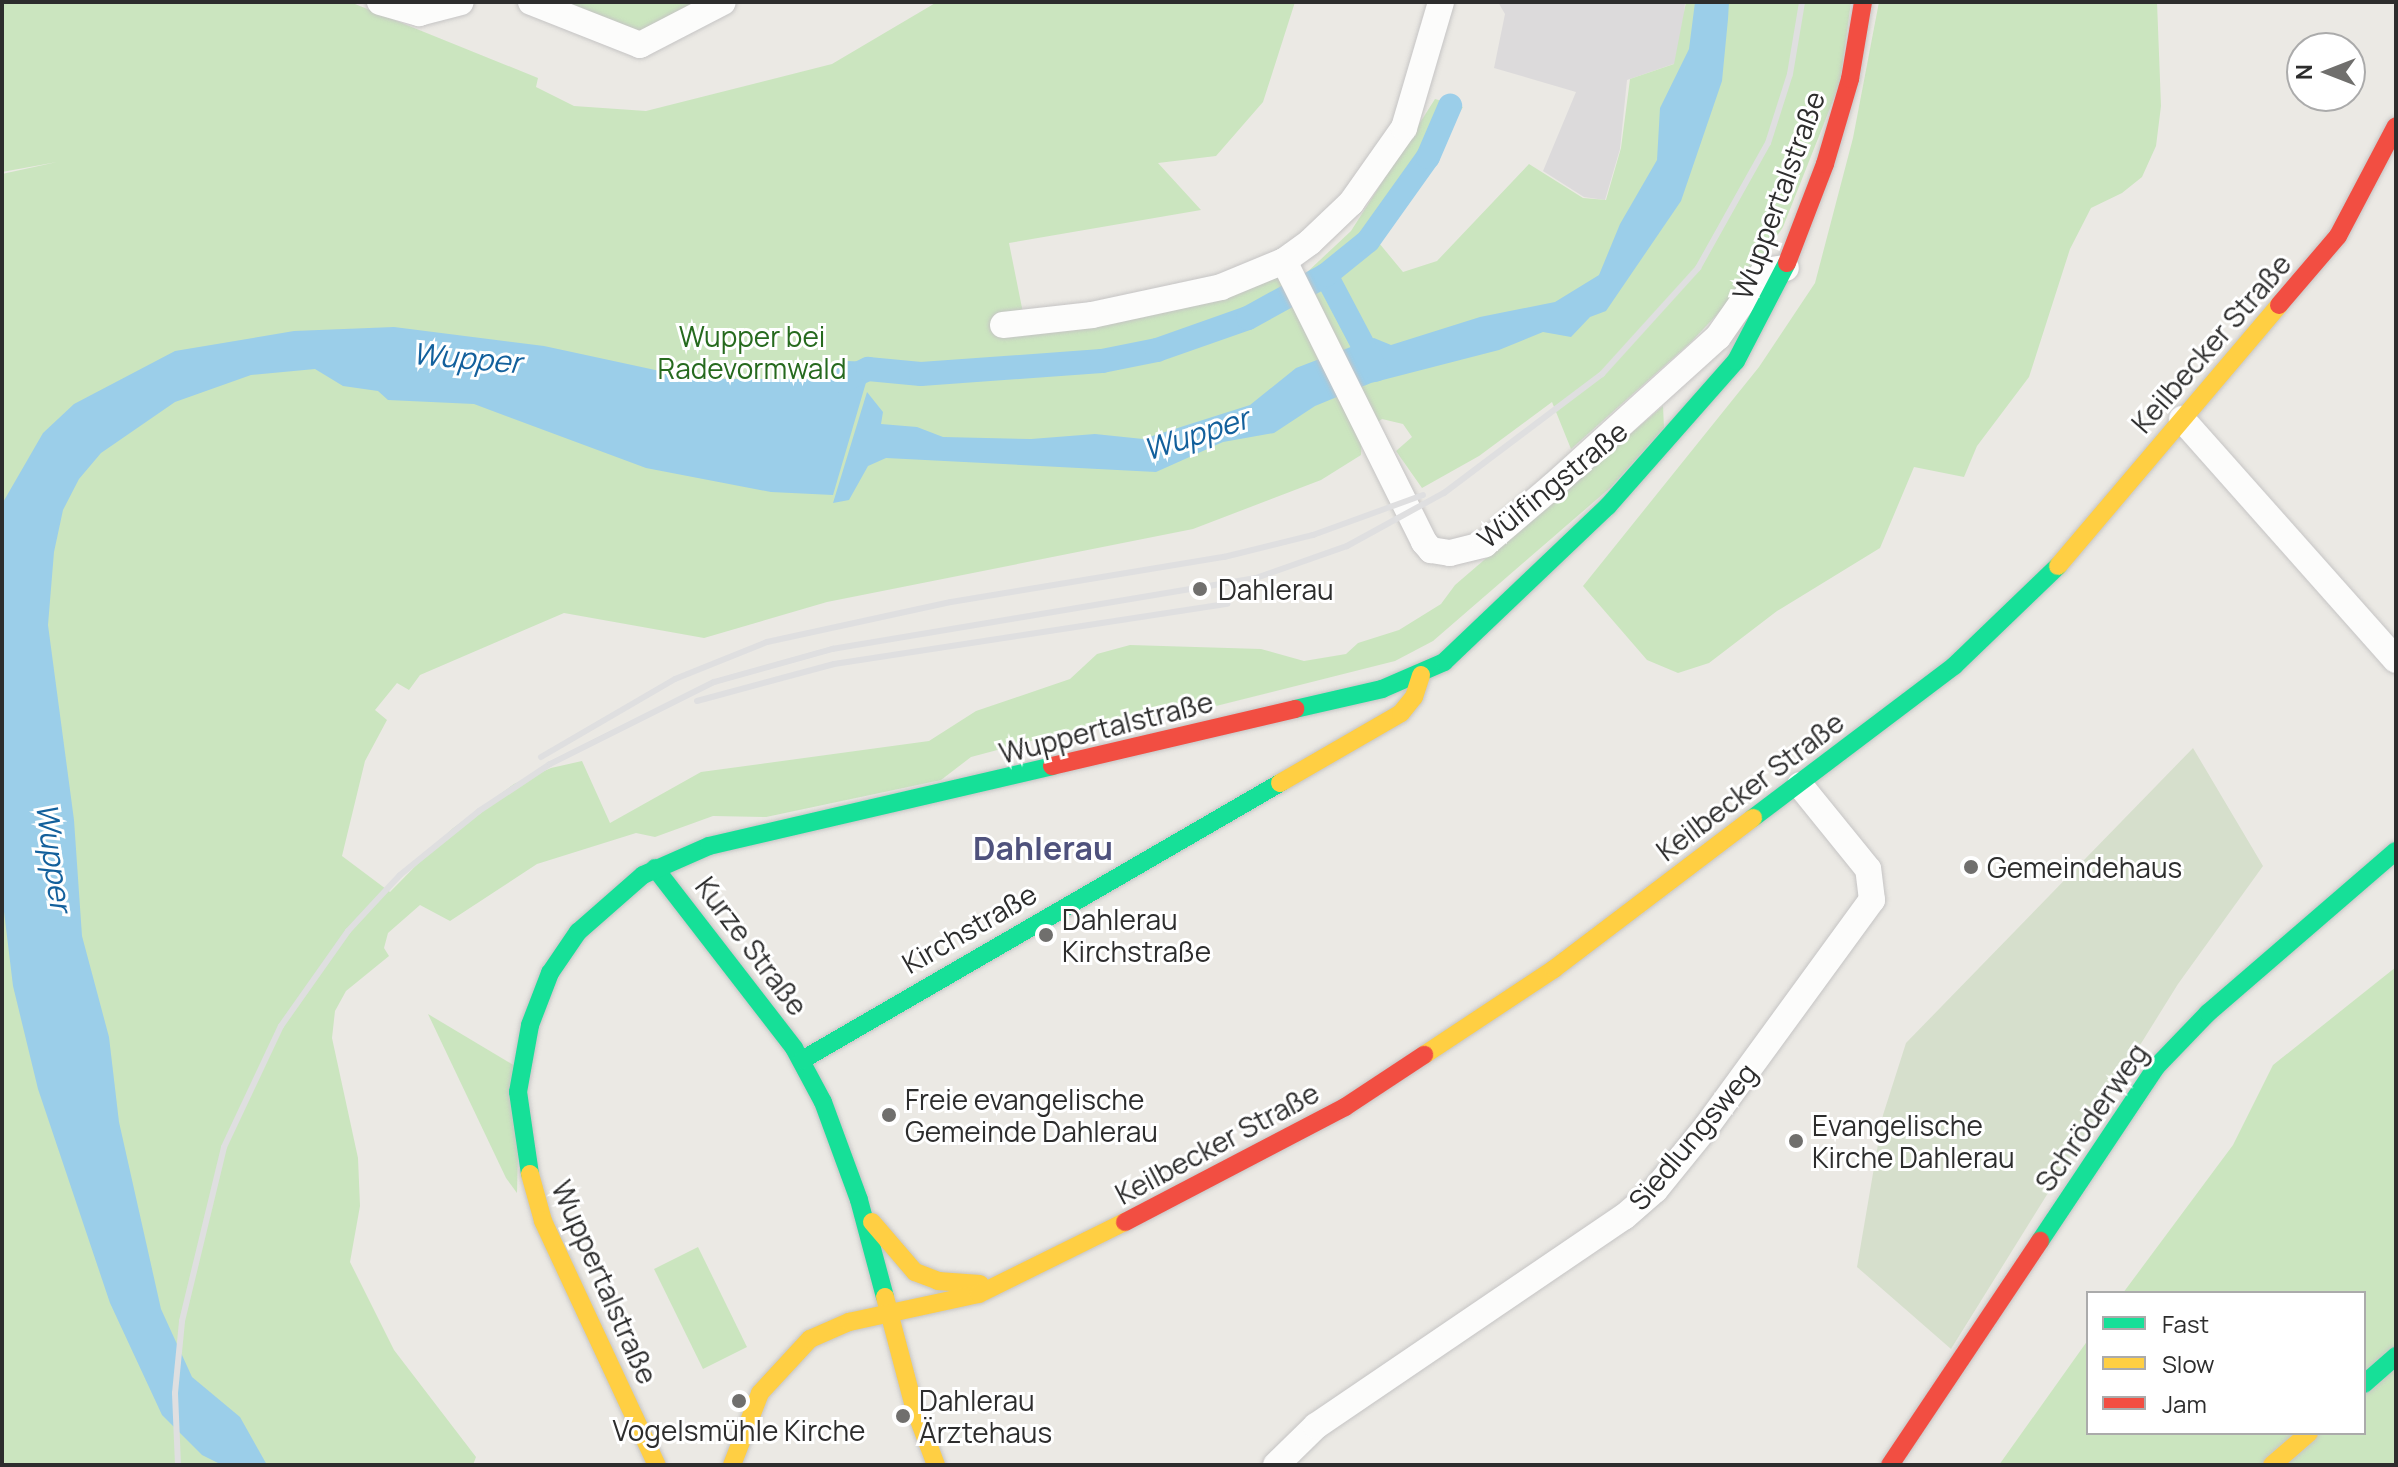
<!DOCTYPE html>
<meta charset="utf-8">
<style>
body{margin:0}
#map{position:relative;width:2398px;height:1467px;overflow:hidden;background:#ebe9e4;font-family:Manrope,sans-serif}
div>[style]{position:absolute}
[style*='--x']{left:calc(var(--x)*1px);top:calc(var(--y)*1px);width:calc(var(--w)*1px);rotate:calc(var(--a)*1deg)}
.industrial>*{inset:0;background:#dcdadb}
.green>*{inset:0;background:#cbe5bf}
.cemetery>*{inset:0;background:#d6dfcc}
.water>*{inset:0;background:#9bcee9}
.canal>*{height:24px;margin:-12px;padding:0 12px;transform-origin:12px;border-radius:12px;background:#9bcee9}
.roads{filter:drop-shadow(0 0 2px #c5c4c4) drop-shadow(0 0 2px #c5c4c4)}
.street>*{height:26px;margin:-13px;padding:0 13px;transform-origin:13px;border-radius:13px;background:#fcfcfb}
.fast>*{height:18px;margin:-9px;padding:0 9px;transform-origin:9px;border-radius:9px;background:#16e098}
.slow>*{height:18px;margin:-9px;padding:0 9px;transform-origin:9px;border-radius:9px;background:#ffcf43}
.jam>*{height:18px;margin:-9px;padding:0 9px;transform-origin:9px;border-radius:9px;background:#f24e42}
.rail>*{height:6px;margin:-3px;padding:0 3px;transform-origin:3px;border-radius:3px;background:#dfdfe0}
.dots>*{width:22px;height:22px;translate:-50% -50%;box-sizing:border-box;border:4px solid #fff;border-radius:50%}
span{translate:-50% -50%;white-space:nowrap;text-align:center;line-height:1.15;-webkit-text-stroke:6px #fff;paint-order:stroke}
.street-label{font-size:28px;color:#2d2d2d}
.park-label{font-size:28px;color:#266a1e}
.poi-label{font-size:28px;color:#2d2d2d}
.left{translate:0 -50%;text-align:left}
.water-label{font-size:30px;color:#13609c;font-style:italic}
.quarter-label{font-size:32px;color:#4f527d;font-weight:700}
.frame{position:absolute;inset:0;border:4px solid #2d2d2d;pointer-events:none}
.legend{position:absolute;left:2086px;top:1291px;width:280px;height:144px;box-sizing:border-box;background:#fff;border:2px solid #ababab;margin:0;padding:10px 14px;list-style:none;font-size:24px;color:#2d2d2d}
.legend li{display:flex;align-items:center;gap:16px;height:40px}
.legend b{width:40px;border:2px solid #ababab}
.north{position:absolute;left:2286px;top:32px;width:80px;height:80px;box-sizing:border-box;background:#fff;border:2px solid #ababab;border-radius:50%;rotate:270deg;font-size:22px;font-weight:700;line-height:32px;text-align:center;color:#2d2d2d}
.north::after{content:'';display:block;margin:auto;width:28px;height:36px;background:#706f6d;clip-path:polygon(50% 0,100% 100%,50% 72%,0 100%)}
</style>
<div id="map">
<div class="industrial">
<div style="clip-path:polygon(1498px 2px,1685px 2px,1682px 61px,1627px 80px,1620px 149px,1605px 200px,1584px 197px,1543px 171px,1576px 92px,1494px 68px,1505px 14px)"></div>
</div>
<div class="green">
<div style="clip-path:polygon(2px 2px,350px 2px,538px 78px,536px 87px,574px 106px,646px 111px,832px 64px,937px 2px,1295px 2px,1263px 102px,1216px 156px,1158px 163px,1201px 210px,1009px 243px,1027px 333px,1278px 274px,1288px 290px,1351px 231px,1435px 99px,1463px 107px,1379px 243px,1403px 272px,1437px 261px,1529px 164px,1583px 198px,1606px 200px,1621px 148px,1630px 79px,1674px 64px,1686px 2px,1851px 2px,1840px 83px,1783px 227px,1743px 287px,1691px 342px,1571px 449px,1552px 402px,1479px 456px,1422px 488px,1396px 451px,1412px 437px,1403px 424px,1382px 419px,1362px 433px,1361px 455px,1321px 480px,1193px 529px,827px 602px,704px 638px,564px 613px,420px 675px,409px 690px,397px 683px,375px 710px,387px 720px,365px 761px,342px 856px,390px 892px,452px 829px,514px 784px,551px 768px,582px 761px,610px 823px,701px 772px,929px 741px,976px 711px,1070px 679px,1097px 654px,1130px 645px,1261px 649px,1304px 661px,1346px 654px,1358px 643px,1399px 630px,1441px 604px,1455px 585px,1663px 406px,1664px 428px,1611px 487px,1433px 641px,1395px 661px,1216px 706px,1088px 726px,971px 757px,941px 780px,766px 817px,713px 816px,655px 837px,636px 833px,537px 864px,450px 921px,420px 905px,388px 933px,384px 948px,389px 956px,346px 991px,335px 1011px,332px 1038px,358px 1158px,360px 1206px,350px 1262px,394px 1350px,476px 1457px,473px 1465px,2px 1465px,2px 174px,57px 162px,2px 172px)"></div>
<div style="clip-path:polygon(536px 2px,720px 2px,655px 40px)"></div>
<div style="clip-path:polygon(1879px 2px,2157px 2px,2161px 106px,2156px 146px,2142px 177px,2122px 193px,2091px 208px,2070px 249px,2029px 377px,1977px 446px,1964px 477px,1914px 467px,1880px 548px,1777px 611px,1709px 663px,1678px 673px,1647px 660px,1583px 586px,1759px 367px,1815px 283px,1853px 138px)"></div>
<div style="clip-path:polygon(2396px 967px,2396px 1349px,2364px 1377px,2364px 1293px,2123px 1293px,2233px 1145px,2273px 1065px)"></div>
<div style="clip-path:polygon(428px 1014px,520px 1069px,517px 1193px,506px 1178px)"></div>
<div style="clip-path:polygon(698px 1247px,747px 1347px,703px 1369px,654px 1269px)"></div>
<div style="clip-path:polygon(2088px 1340px,2088px 1433px,2300px 1433px,2266px 1465px,1999px 1465px)"></div>
<div style="clip-path:polygon(2396px 1360px,2396px 1465px,2278px 1465px,2316px 1433px,2364px 1433px,2364px 1388px)"></div>
</div>
<div class="cemetery">
<div style="clip-path:polygon(2193px 748px,2263px 866px,2178px 984px,1951px 1349px,1857px 1267px,1883px 1115px,1906px 1043px)"></div>
</div>
<div class="water">
<div style="clip-path:polygon(1695px 2px,1729px 2px,1728px 19px,1722px 81px,1681px 201px,1606px 311px,1590px 317px,1571px 337px,1543px 332px,1499px 350px,1371px 383px,1315px 406px,1274px 433px,1223px 442px,1156px 472px,886px 458px,868px 466px,849px 500px,833px 503px,867px 392px,883px 412px,881px 424px,917px 427px,943px 437px,1031px 439px,1095px 434px,1143px 439px,1250px 405px,1296px 368px,1374px 338px,1391px 345px,1480px 317px,1555px 302px,1599px 275px,1620px 224px,1657px 160px,1660px 108px,1689px 49px)"></div>
<div style="clip-path:polygon(394px 327px,544px 346px,697px 379px,812px 379px,847px 361px,872px 362px,833px 495px,771px 492px,646px 468px,474px 404px,388px 400px,378px 391px,343px 386px,315px 369px,251px 375px,175px 402px,101px 453px,79px 479px,63px 510px,54px 552px,48px 625px,74px 820px,82px 936px,109px 1037px,119px 1122px,161px 1309px,192px 1377px,240px 1417px,267px 1465px,222px 1465px,202px 1455px,162px 1415px,110px 1303px,38px 1089px,13px 986px,2px 895px,2px 504px,43px 433px,74px 404px,175px 351px,294px 331px)"></div>
</div>
<div class="canal">
<div style="--x:1326;--y:275;--w:107;--a:62.2"></div>
<div style="--x:843;--y:381;--w:28;--a:-26"></div>
<div style="--x:868;--y:369;--w:53;--a:5.4"></div>
<div style="--x:921;--y:374;--w:181;--a:-4.1"></div>
<div style="--x:1102;--y:361;--w:56;--a:-11.3"></div>
<div style="--x:1157;--y:350;--w:96;--a:-19.4"></div>
<div style="--x:1248;--y:318;--w:89;--a:-28.9"></div>
<div style="--x:1326;--y:275;--w:54;--a:-39"></div>
<div style="--x:1368;--y:241;--w:103;--a:-54.5"></div>
<div style="--x:1428;--y:157;--w:56;--a:-66.7"></div>
</div>
<div class="roads">
<div class="street">
<div style="--x:380;--y:2;--w:41;--a:15.8"></div>
<div style="--x:419;--y:13;--w:43;--a:-14.7"></div>
<div style="--x:531;--y:2;--w:117;--a:21.5"></div>
<div style="--x:640;--y:45;--w:93;--a:-27.4"></div>
<div style="--x:1284;--y:261;--w:314;--a:63.5"></div>
<div style="--x:1424;--y:542;--w:11;--a:49"></div>
<div style="--x:1431;--y:550;--w:19;--a:9"></div>
<div style="--x:1450;--y:553;--w:36;--a:-14"></div>
<div style="--x:1485;--y:544;--w:89;--a:-40.5"></div>
<div style="--x:1553;--y:486;--w:222;--a:-42.1"></div>
<div style="--x:1718;--y:337;--w:80;--a:-55.1"></div>
<div style="--x:1764;--y:271;--w:22;--a:-8"></div>
<div style="--x:1003;--y:325;--w:90;--a:-6.4"></div>
<div style="--x:1092;--y:315;--w:132;--a:-12.2"></div>
<div style="--x:1221;--y:287;--w:68;--a:-22.4"></div>
<div style="--x:1284;--y:261;--w:32;--a:-36"></div>
<div style="--x:1310;--y:242;--w:57;--a:-43.6"></div>
<div style="--x:1351;--y:203;--w:92;--a:-54.8"></div>
<div style="--x:1404;--y:128;--w:131;--a:-73.6"></div>
<div style="--x:2182;--y:419;--w:322;--a:48.4"></div>
<div style="--x:1276;--y:1465;--w:56;--a:-44.3"></div>
<div style="--x:1316;--y:1426;--w:372;--a:-34.2"></div>
<div style="--x:1624;--y:1217;--w:41;--a:-41.1"></div>
<div style="--x:1655;--y:1190;--w:82;--a:-50.9"></div>
<div style="--x:1707;--y:1126;--w:280;--a:-53.9"></div>
<div style="--x:1872;--y:900;--w:31;--a:-97"></div>
<div style="--x:1868;--y:869;--w:108;--a:-129"></div>
</div>
<div class="fast">
<div style="--x:1295;--y:709;--w:89;--a:-12.9"></div>
<div style="--x:1382;--y:689;--w:68;--a:-23.5"></div>
<div style="--x:1444;--y:662;--w:226;--a:-43.6"></div>
<div style="--x:1608;--y:506;--w:193;--a:-48.6"></div>
<div style="--x:1736;--y:361;--w:110;--a:-62.5"></div>
<div style="--x:1753;--y:818;--w:252;--a:-37.1"></div>
<div style="--x:1954;--y:666;--w:144;--a:-43.9"></div>
<div style="--x:655;--y:868;--w:227;--a:52.3"></div>
<div style="--x:794;--y:1048;--w:61;--a:61.8"></div>
<div style="--x:823;--y:1102;--w:104;--a:69.8"></div>
<div style="--x:859;--y:1200;--w:100;--a:75"></div>
<div style="--x:802;--y:1060;--w:552;--a:-30.09"></div>
<div style="--x:530;--y:1174;--w:83;--a:-98.3"></div>
<div style="--x:518;--y:1092;--w:68;--a:-79.8"></div>
<div style="--x:530;--y:1025;--w:56;--a:-69"></div>
<div style="--x:550;--y:973;--w:50;--a:-55.7"></div>
<div style="--x:578;--y:932;--w:86;--a:-41.2"></div>
<div style="--x:643;--y:875;--w:72;--a:-23.7"></div>
<div style="--x:709;--y:846;--w:352;--a:-13.1"></div>
<div style="--x:2040;--y:1241;--w:209;--a:-56.3"></div>
<div style="--x:2156;--y:1067;--w:75;--a:-46.1"></div>
<div style="--x:2208;--y:1013;--w:248;--a:-40.8"></div>
<div style="--x:2364;--y:1384;--w:43;--a:-41.2"></div>
</div>
<div class="slow">
<div style="--x:2058;--y:566;--w:342;--a:-49.7"></div>
<div style="--x:1280;--y:783;--w:140;--a:-30"></div>
<div style="--x:1401;--y:713;--w:21;--a:-51"></div>
<div style="--x:1414;--y:697;--w:23;--a:-72"></div>
<div style="--x:1424;--y:1055;--w:156;--a:-33.5"></div>
<div style="--x:1554;--y:969;--w:250;--a:-37.2"></div>
<div style="--x:530;--y:1174;--w:49;--a:74.5"></div>
<div style="--x:543;--y:1221;--w:269;--a:65"></div>
<div style="--x:872;--y:1222;--w:66;--a:49.3"></div>
<div style="--x:915;--y:1272;--w:25;--a:21"></div>
<div style="--x:938;--y:1281;--w:42;--a:4.1"></div>
<div style="--x:885;--y:1297;--w:114;--a:75.2"></div>
<div style="--x:914;--y:1407;--w:62;--a:69.2"></div>
<div style="--x:732;--y:1465;--w:77;--a:-68.7"></div>
<div style="--x:760;--y:1393;--w:74;--a:-47.2"></div>
<div style="--x:810;--y:1339;--w:43;--a:-23.6"></div>
<div style="--x:849;--y:1322;--w:133;--a:-12.2"></div>
<div style="--x:979;--y:1294;--w:163;--a:-26.3"></div>
<div style="--x:2272;--y:1465;--w:49;--a:-40.9"></div>
</div>
<div class="jam">
<div style="--x:1787;--y:263;--w:106;--a:-69"></div>
<div style="--x:1825;--y:164;--w:89;--a:-73.6"></div>
<div style="--x:1850;--y:79;--w:78;--a:-80.4"></div>
<div style="--x:2279;--y:305;--w:91;--a:-49.5"></div>
<div style="--x:2338;--y:236;--w:124;--a:-62.2"></div>
<div style="--x:1052;--y:766;--w:250;--a:-13.2"></div>
<div style="--x:1125;--y:1222;--w:248;--a:-27.6"></div>
<div style="--x:1345;--y:1107;--w:95;--a:-33.4"></div>
<div style="--x:1890;--y:1465;--w:270;--a:-56.2"></div>
</div>
</div>
<div class="rail">
<div style="--x:697;--y:701;--w:142;--a:-15.1"></div>
<div style="--x:834;--y:664;--w:398;--a:-8.7"></div>
<div style="--x:541;--y:757;--w:155;--a:-30.2"></div>
<div style="--x:675;--y:679;--w:99;--a:-21.9"></div>
<div style="--x:767;--y:642;--w:188;--a:-12.3"></div>
<div style="--x:951;--y:602;--w:277;--a:-9.4"></div>
<div style="--x:1224;--y:557;--w:92;--a:-13.9"></div>
<div style="--x:1313;--y:535;--w:117;--a:-20"></div>
<div style="--x:178;--y:1465;--w:72;--a:-92.4"></div>
<div style="--x:175;--y:1393;--w:72;--a:-84.4"></div>
<div style="--x:182;--y:1321;--w:179;--a:-76.4"></div>
<div style="--x:224;--y:1147;--w:134;--a:-64.8"></div>
<div style="--x:281;--y:1026;--w:116;--a:-54.8"></div>
<div style="--x:348;--y:931;--w:76;--a:-47.1"></div>
<div style="--x:400;--y:875;--w:102;--a:-39"></div>
<div style="--x:479;--y:811;--w:85;--a:-33.5"></div>
<div style="--x:550;--y:764;--w:183;--a:-26.6"></div>
<div style="--x:714;--y:682;--w:123;--a:-15.6"></div>
<div style="--x:832;--y:649;--w:430;--a:-9.5"></div>
<div style="--x:1256;--y:578;--w:96;--a:-19.4"></div>
<div style="--x:1347;--y:546;--w:111;--a:-28.7"></div>
<div style="--x:1444;--y:493;--w:198;--a:-37"></div>
<div style="--x:1602;--y:374;--w:143;--a:-47.8"></div>
<div style="--x:1698;--y:268;--w:143;--a:-60.8"></div>
<div style="--x:1768;--y:143;--w:72;--a:-72.3"></div>
<div style="--x:1790;--y:74;--w:73;--a:-80.5"></div>
</div>
<div class="dots">
<div style="left:1200px;top:589px;background:#706f6d"></div>
<div style="left:1971px;top:867px;background:#706f6d"></div>
<div style="left:1046px;top:935px;background:#706f6d"></div>
<div style="left:889px;top:1115px;background:#706f6d"></div>
<div style="left:1796px;top:1141px;background:#706f6d"></div>
<div style="left:739px;top:1401px;background:#706f6d"></div>
<div style="left:903px;top:1416px;background:#706f6d"></div>
</div>
<div class="street-label">
<span style="left:1778px;top:195px;rotate:-70deg">Wuppertalstraße</span>
<span style="left:2211px;top:343px;rotate:-49deg">Keilbecker Straße</span>
<span style="left:1552px;top:484px;rotate:-39deg">Wülfingstraße</span>
<span style="left:1106px;top:727px;rotate:-14deg">Wuppertalstraße</span>
<span style="left:1750px;top:786px;rotate:-37deg">Keilbecker Straße</span>
<span style="left:969px;top:928px;rotate:-30deg">Kirchstraße</span>
<span style="left:752px;top:946px;rotate:53deg">Kurze Straße</span>
<span style="left:2091px;top:1117px;rotate:-55deg">Schröderweg</span>
<span style="left:1692px;top:1136px;rotate:-50deg">Siedlungsweg</span>
<span style="left:1217px;top:1143px;rotate:-28deg">Keilbecker Straße</span>
<span style="left:605px;top:1282px;rotate:66deg">Wuppertalstraße</span>
</div>
<div class="park-label">
<span style="left:752px;top:352px">Wupper bei<br>Radevormwald</span>
</div>
<div class="poi-label">
<span class="left" style="left:1218px;top:589px">Dahlerau</span>
<span class="left" style="left:1987px;top:867px">Gemeindehaus</span>
<span class="left" style="left:1062px;top:935px">Dahlerau<br>Kirchstraße</span>
<span class="left" style="left:905px;top:1115px">Freie evangelische<br>Gemeinde Dahlerau</span>
<span class="left" style="left:1812px;top:1141px">Evangelische<br>Kirche Dahlerau</span>
<span class="left" style="left:919px;top:1416px">Dahlerau<br>Ärztehaus</span>
<span style="left:739px;top:1430px">Vogelsmühle Kirche</span>
</div>
<div class="water-label">
<span style="left:467px;top:358px;rotate:5deg">Wupper</span>
<span style="left:1196px;top:434px;rotate:-18deg">Wupper</span>
<span style="left:54px;top:857px;rotate:82deg">Wupper</span>
</div>
<div class="quarter-label">
<span style="left:1043px;top:848px">Dahlerau</span>
</div>
<div class="frame"></div>
<ul class="legend">
<li><b style="height:10px;background:#16e098"></b>Fast</li>
<li><b style="height:10px;background:#ffcf43"></b>Slow</li>
<li><b style="height:10px;background:#f24e42"></b>Jam</li>
</ul>
<div class="north">N</div>
</div>
